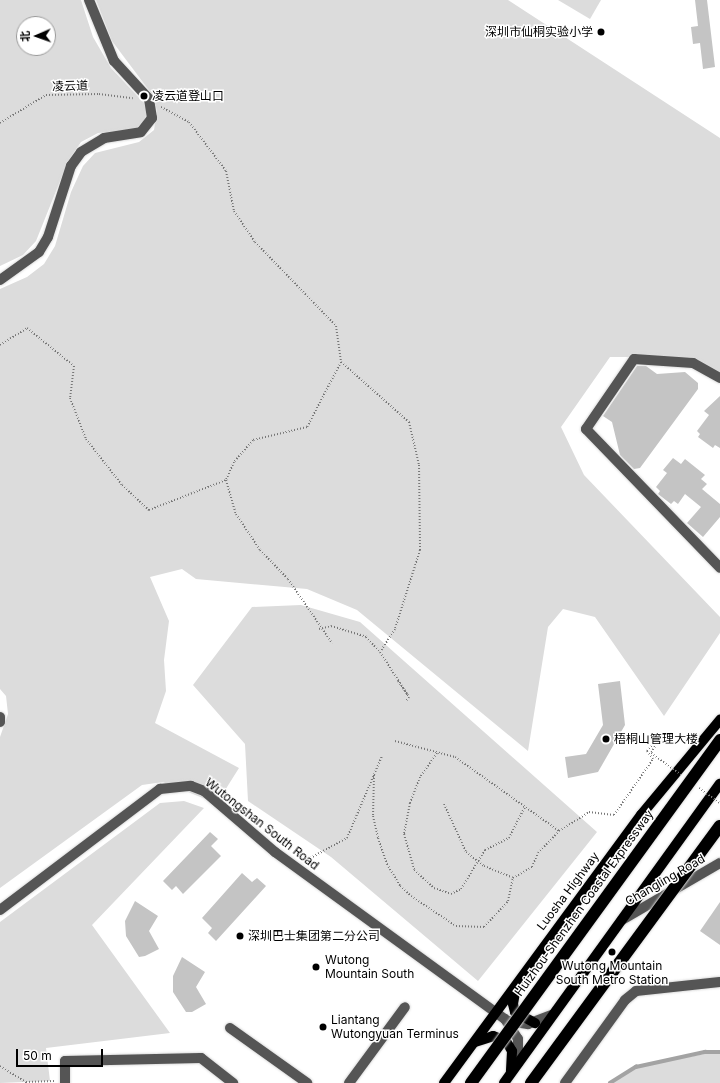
<!DOCTYPE html>
<meta charset="utf-8">
<style>
body{margin:0}
#map{position:relative;width:720px;height:1083px;overflow:hidden;background:#fff;font-family:Inter,"Noto Sans SC",sans-serif}
div>[style]{position:absolute}
[style*='--x']{left:calc(var(--x)*1px);top:calc(var(--y)*1px);width:calc(var(--w)*1px);rotate:calc(var(--a)*1deg)}
.green>*{inset:0;background:#dcdcdc}
.stream>*{height:3.5px;margin:-1.75px;padding:0 1.75px;transform-origin:1.75px;border-radius:1.75px;background:#a3a3a3}
.building>*{inset:0;background:#c4c4c4}
.path>*{height:2px;margin-top:-1px;transform-origin:0;background:repeating-linear-gradient(90deg,#777 0 1px,transparent 0 3px)}
.roads{filter:drop-shadow(0 0 1px #dbdbdb) drop-shadow(0 0 1px #dbdbdb)}
.minor>*{height:10px;margin:-5px;padding:0 5px;transform-origin:5px;border-radius:5px;background:#555}
.major>*{height:10px;margin:-5px;padding:0 5px;transform-origin:5px;border-radius:5px;background:#000}
.path-bridge>*{height:2px;margin-top:-1px;transform-origin:0;background:repeating-linear-gradient(90deg,#777 0 1px,transparent 0 3px)}
.bridges{filter:drop-shadow(0 0 1px #dbdbdb) drop-shadow(0 0 1px #dbdbdb)}
.highway-bridge>*{height:12px;margin:-6px;padding:0 6px;transform-origin:6px;border-radius:6px;background:#000}
.dots>*{width:11px;height:11px;translate:-50% -50%;box-sizing:border-box;border:2px solid #fff;border-radius:50%}
span{translate:-50% -50%;white-space:nowrap;text-align:center;line-height:1.15;-webkit-text-stroke:3px #fff;paint-order:stroke}
.poi-label{font-size:12px;color:#000}
.right{translate:-100% -50%;text-align:right}
.left{translate:0 -50%;text-align:left}
.street-label{font-size:12px;color:#000}
.north{position:absolute;left:16px;top:16px;width:40px;height:40px;box-sizing:border-box;background:#fff;border:1px solid #999;border-radius:50%;rotate:268deg;font-size:11px;font-weight:700;line-height:16px;text-align:center;color:#000}
.north::after{content:'';display:block;margin:auto;width:14px;height:18px;background:#000;clip-path:polygon(50% 0,100% 100%,50% 72%,0 100%)}
.scale{position:absolute;left:16px;top:1049px;width:87px;height:18px;box-sizing:border-box;border:2px solid #000;border-top:0;padding-left:5px;font-size:12px;line-height:14px;white-space:nowrap;color:#000;-webkit-text-stroke:3px #fff;paint-order:stroke}
</style>
<div id="map">
<div class="green">
<div style="clip-path:polygon(evenodd,0 0,81px 0,93px 37px,111px 68px,144px 103px,147px 112px,144px 122px,135px 129px,98px 133px,81px 142px,68px 161px,36px 241px,23px 255px,0 266px,0 0,24px 24px,48px 24px,48px 48px,24px 48px,24px 24px)"></div>
<div style="clip-path:polygon(96px 0,508px 0,720px 138px,720px 380px,690px 357px,610px 357px,561px 427px,584px 475px,720px 617px,720px 633px,664px 716px,595px 617px,563px 609px,548px 627px,528px 751px,357px 610px,307px 589px,196px 579px,182px 569px,150px 577px,169px 621px,164px 660px,166px 691px,155px 723px,239px 768px,222px 795px,208px 800px,163px 782px,142px 785px,0 888px,0 737px,8px 714px,6px 696px,0 689px,0 289px,27px 277px,44px 264px,55px 246px,71px 192px,83px 166px,95px 153px,139px 142px,154px 130px,157px 110px,151px 93px,112px 41px)"></div>
<div style="clip-path:polygon(558px 0,601px 0,590px 19px)"></div>
<div style="clip-path:polygon(301px 605px,360px 622px,597px 832px,478px 981px,331px 857px,248px 801px,245px 744px,193px 685px,252px 607px)"></div>
<div style="clip-path:polygon(184px 801px,204px 808px,92px 925px,170px 1033px,46px 1048px,50px 1081px,0 1083px,0 922px,160px 803px)"></div>
<div style="clip-path:polygon(720px 1051px,720px 1083px,612px 1083px,636px 1067px)"></div>
</div>
<div class="stream">
<div style="--x:610;--y:1083;--w:31;--a:-32"></div>
<div style="--x:636;--y:1067;--w:71;--a:-12.3"></div>
<div style="--x:705;--y:1052;--w:15;--a:0"></div>
</div>
<div class="building">
<div style="clip-path:polygon(695px 0,707px 0,715px 67px,703px 69px,700px 43px,693px 44px,691px 27px,698px 26px)"></div>
<div style="clip-path:polygon(637px 366px,646px 366px,657px 374px,685px 372px,698px 383px,698px 389px,640px 468px,634px 469px,620px 455px,612px 422px,603px 416px)"></div>
<div style="clip-path:polygon(720px 396px,720px 448px,715px 445px,713px 448px,698px 437px,700px 434px,697px 431px,709px 415px,704px 411px)"></div>
<div style="clip-path:polygon(673px 458px,681px 464px,685px 459px,705px 475px,701px 479px,707px 484px,702px 489px,720px 504px,720px 517px,703px 537px,687px 523px,701px 507px,685px 494px,678px 504px,674px 501px,671px 504px,658px 494px,660px 491px,656px 487px,667px 473px,663px 470px)"></div>
<div style="clip-path:polygon(620px 681px,625px 725px,598px 772px,568px 778px,565px 757px,586px 754px,603px 725px,598px 684px)"></div>
<div style="clip-path:polygon(210px 832px,218px 839px,211px 846px,221px 856px,183px 894px,176px 886px,172px 890px,163px 881px)"></div>
<div style="clip-path:polygon(242px 873px,252px 882px,257px 878px,266px 886px,216px 941px,208px 933px,212px 928px,202px 918px)"></div>
<div style="clip-path:polygon(135px 901px,158px 916px,149px 931px,159px 949px,145px 956px,139px 957px,126px 936px,125px 921px)"></div>
<div style="clip-path:polygon(720px 902px,720px 945px,700px 931px)"></div>
<div style="clip-path:polygon(182px 957px,205px 972px,196px 987px,206px 1004px,192px 1012px,186px 1012px,173px 992px,173px 976px)"></div>
</div>
<div class="path">
<div style="--x:161;--y:107;--w:32;--a:28"></div>
<div style="--x:189;--y:122;--w:61;--a:52.9"></div>
<div style="--x:226;--y:171;--w:41;--a:78.7"></div>
<div style="--x:234;--y:211;--w:37;--a:56"></div>
<div style="--x:255;--y:242;--w:117;--a:46"></div>
<div style="--x:336;--y:326;--w:36;--a:82"></div>
<div style="--x:341;--y:362;--w:73;--a:117.6"></div>
<div style="--x:307;--y:427;--w:56;--a:166.5"></div>
<div style="--x:253;--y:440;--w:29;--a:131"></div>
<div style="--x:234;--y:462;--w:20;--a:114"></div>
<div style="--x:226;--y:480;--w:35;--a:74"></div>
<div style="--x:236;--y:514;--w:43;--a:56.3"></div>
<div style="--x:260;--y:550;--w:40;--a:46"></div>
<div style="--x:288;--y:579;--w:78;--a:55.5"></div>
<div style="--x:0;--y:123;--w:54;--a:-31.3"></div>
<div style="--x:46;--y:95;--w:53;--a:-1.1"></div>
<div style="--x:99;--y:94;--w:34;--a:7"></div>
<div style="--x:0;--y:345;--w:32;--a:-32"></div>
<div style="--x:27;--y:328;--w:60;--a:39"></div>
<div style="--x:74;--y:366;--w:32;--a:97"></div>
<div style="--x:70;--y:398;--w:44;--a:68.7"></div>
<div style="--x:86;--y:439;--w:58;--a:52"></div>
<div style="--x:122;--y:485;--w:37;--a:43"></div>
<div style="--x:149;--y:510;--w:83;--a:-21.3"></div>
<div style="--x:341;--y:362;--w:91;--a:41.4"></div>
<div style="--x:409;--y:422;--w:44;--a:76.9"></div>
<div style="--x:419;--y:465;--w:85;--a:89.3"></div>
<div style="--x:420;--y:550;--w:83;--a:107.6"></div>
<div style="--x:395;--y:629;--w:27;--a:123"></div>
<div style="--x:319;--y:629;--w:12;--a:-14"></div>
<div style="--x:331;--y:626;--w:37;--a:17"></div>
<div style="--x:366;--y:637;--w:21;--a:47"></div>
<div style="--x:380;--y:652;--w:54;--a:57.2"></div>
<div style="--x:409;--y:697;--w:5;--a:127"></div>
<div style="--x:398;--y:681;--w:16;--a:55"></div>
<div style="--x:407;--y:694;--w:3;--a:135"></div>
<div style="--x:395;--y:741;--w:62;--a:14.9"></div>
<div style="--x:455;--y:757;--w:128;--a:35.4"></div>
<div style="--x:559;--y:831;--w:36;--a:-32"></div>
<div style="--x:589;--y:812;--w:25;--a:7"></div>
<div style="--x:614;--y:815;--w:68;--a:-55.1"></div>
<div style="--x:653;--y:759;--w:10;--a:-127"></div>
<div style="--x:647;--y:751;--w:21;--a:-47"></div>
<div style="--x:661;--y:736;--w:20;--a:120"></div>
<div style="--x:437;--y:753;--w:29;--a:125"></div>
<div style="--x:420;--y:777;--w:28;--a:111"></div>
<div style="--x:410;--y:803;--w:32;--a:101"></div>
<div style="--x:404;--y:834;--w:37;--a:74"></div>
<div style="--x:414;--y:870;--w:27;--a:42"></div>
<div style="--x:434;--y:888;--w:18;--a:19"></div>
<div style="--x:451;--y:894;--w:11;--a:-27"></div>
<div style="--x:461;--y:889;--w:46;--a:-58.4"></div>
<div style="--x:485;--y:850;--w:27;--a:-27"></div>
<div style="--x:509;--y:838;--w:35;--a:-63"></div>
<div style="--x:374;--y:775;--w:41;--a:91.4"></div>
<div style="--x:373;--y:816;--w:23;--a:77"></div>
<div style="--x:378;--y:838;--w:28;--a:71"></div>
<div style="--x:387;--y:864;--w:26;--a:59"></div>
<div style="--x:400;--y:886;--w:15;--a:42"></div>
<div style="--x:411;--y:896;--w:54;--a:33.7"></div>
<div style="--x:456;--y:926;--w:28;--a:2"></div>
<div style="--x:484;--y:927;--w:35;--a:-47"></div>
<div style="--x:508;--y:901;--w:24;--a:-78"></div>
<div style="--x:444;--y:804;--w:53;--a:65.4"></div>
<div style="--x:466;--y:852;--w:23;--a:38"></div>
<div style="--x:484;--y:866;--w:31;--a:22"></div>
<div style="--x:513;--y:878;--w:22;--a:-30"></div>
<div style="--x:532;--y:867;--w:15;--a:-67"></div>
<div style="--x:538;--y:853;--w:30;--a:-46"></div>
<div style="--x:305;--y:861;--w:48;--a:-28.7"></div>
<div style="--x:347;--y:838;--w:89;--a:-66.9"></div>
<div style="--x:0;--y:1066;--w:31;--a:32"></div>
<div style="--x:26;--y:1082;--w:28;--a:-2"></div>
</div>
<div class="roads">
<div class="minor">
<div style="--x:0;--y:280;--w:48;--a:-35.7"></div>
<div style="--x:39;--y:252;--w:17;--a:-59"></div>
<div style="--x:48;--y:237;--w:75;--a:-72.1"></div>
<div style="--x:71;--y:166;--w:17;--a:-54"></div>
<div style="--x:81;--y:152;--w:27;--a:-31"></div>
<div style="--x:104;--y:138;--w:37;--a:-9"></div>
<div style="--x:141;--y:132;--w:18;--a:-52"></div>
<div style="--x:152;--y:118;--w:19;--a:-99"></div>
<div style="--x:149;--y:99;--w:52;--a:-132.6"></div>
<div style="--x:114;--y:61;--w:66;--a:-112.3"></div>
<div style="--x:720;--y:378;--w:31;--a:-151"></div>
<div style="--x:693;--y:363;--w:59;--a:-176.1"></div>
<div style="--x:634;--y:359;--w:85;--a:124.4"></div>
<div style="--x:586;--y:429;--w:193;--a:46"></div>
<div style="--x:0;--y:717;--w:5;--a:90"></div>
<div style="--x:0;--y:910;--w:201;--a:-37.1"></div>
<div style="--x:160;--y:789;--w:31;--a:-6"></div>
<div style="--x:191;--y:786;--w:14;--a:21"></div>
<div style="--x:204;--y:791;--w:94;--a:40.7"></div>
<div style="--x:275;--y:852;--w:284;--a:36"></div>
<div style="--x:505;--y:1019;--w:24;--a:57"></div>
<div style="--x:518;--y:1039;--w:24;--a:90"></div>
<div style="--x:622;--y:920;--w:113;--a:-30.2"></div>
<div style="--x:508;--y:1021;--w:20;--a:9"></div>
<div style="--x:528;--y:1024;--w:26;--a:-21"></div>
<div style="--x:230;--y:1028;--w:95;--a:35.5"></div>
<div style="--x:65;--y:1083;--w:22;--a:-90"></div>
<div style="--x:65;--y:1061;--w:136;--a:-1.3"></div>
<div style="--x:201;--y:1058;--w:41;--a:38"></div>
<div style="--x:349;--y:1083;--w:94;--a:-53.6"></div>
<div style="--x:565;--y:1083;--w:102;--a:-54.1"></div>
<div style="--x:625;--y:1000;--w:14;--a:-39"></div>
<div style="--x:636;--y:991;--w:84;--a:-6.1"></div>
</div>
<div class="major">
<div style="--x:516;--y:987;--w:17;--a:100"></div>
<div style="--x:513;--y:1004;--w:8;--a:76"></div>
<div style="--x:515;--y:1012;--w:23;--a:29"></div>
<div style="--x:475;--y:1042;--w:19;--a:-18"></div>
<div style="--x:493;--y:1036;--w:14;--a:21"></div>
<div style="--x:506;--y:1041;--w:12;--a:59"></div>
<div style="--x:512;--y:1051;--w:21;--a:93"></div>
<div style="--x:444;--y:1083;--w:333;--a:-53.7"></div>
<div style="--x:641;--y:815;--w:124;--a:-50.3"></div>
<div style="--x:504;--y:1083;--w:369;--a:-54.2"></div>
</div>
</div>
<div class="path-bridge">
<div style="--x:651;--y:753;--w:37;--a:36"></div>
<div style="--x:699;--y:788;--w:26;--a:36"></div>
</div>
<div class="bridges">
<div class="highway-bridge">
<div style="--x:471;--y:1083;--w:424;--a:-54"></div>
<div style="--x:531;--y:1083;--w:319;--a:-53.7"></div>
</div>
</div>
<div class="dots">
<div style="left:601px;top:32px;background:#000"></div>
<div style="left:144px;top:96px;background:#000"></div>
<div style="left:606px;top:739px;background:#000"></div>
<div style="left:240px;top:936px;background:#000"></div>
<div style="left:612px;top:952px;background:#000"></div>
<div style="left:316px;top:967px;background:#000"></div>
<div style="left:323px;top:1027px;background:#000"></div>
</div>
<div class="poi-label">
<span class="right" style="left:593px;top:32px">深圳市仙桐实验小学</span>
<span class="left" style="left:152px;top:96px">凌云道登山口</span>
<span class="left" style="left:614px;top:739px">梧桐山管理大楼</span>
<span class="left" style="left:248px;top:936px">深圳巴士集团第二分公司</span>
<span class="left" style="left:325px;top:967px">Wutong<br>Mountain South</span>
<span style="left:612px;top:973px">Wutong Mountain<br>South Metro Station</span>
<span class="left" style="left:331px;top:1027px">Liantang<br>Wutongyuan Terminus</span>
</div>
<div class="street-label">
<span style="left:70px;top:86px;rotate:-2deg">凌云道</span>
<span style="left:262px;top:824px;rotate:38deg">Wutongshan South Road</span>
<span style="left:665px;top:880px;rotate:-30deg">Changling Road</span>
<span style="left:568px;top:891px;rotate:-53deg">Luosha Highway</span>
<span style="left:584px;top:903px;rotate:-54deg">Huizhou-Shenzhen Coastal Expressway</span>
</div>
<div class="north">北</div>
<div class="scale">50 m</div>
</div>
